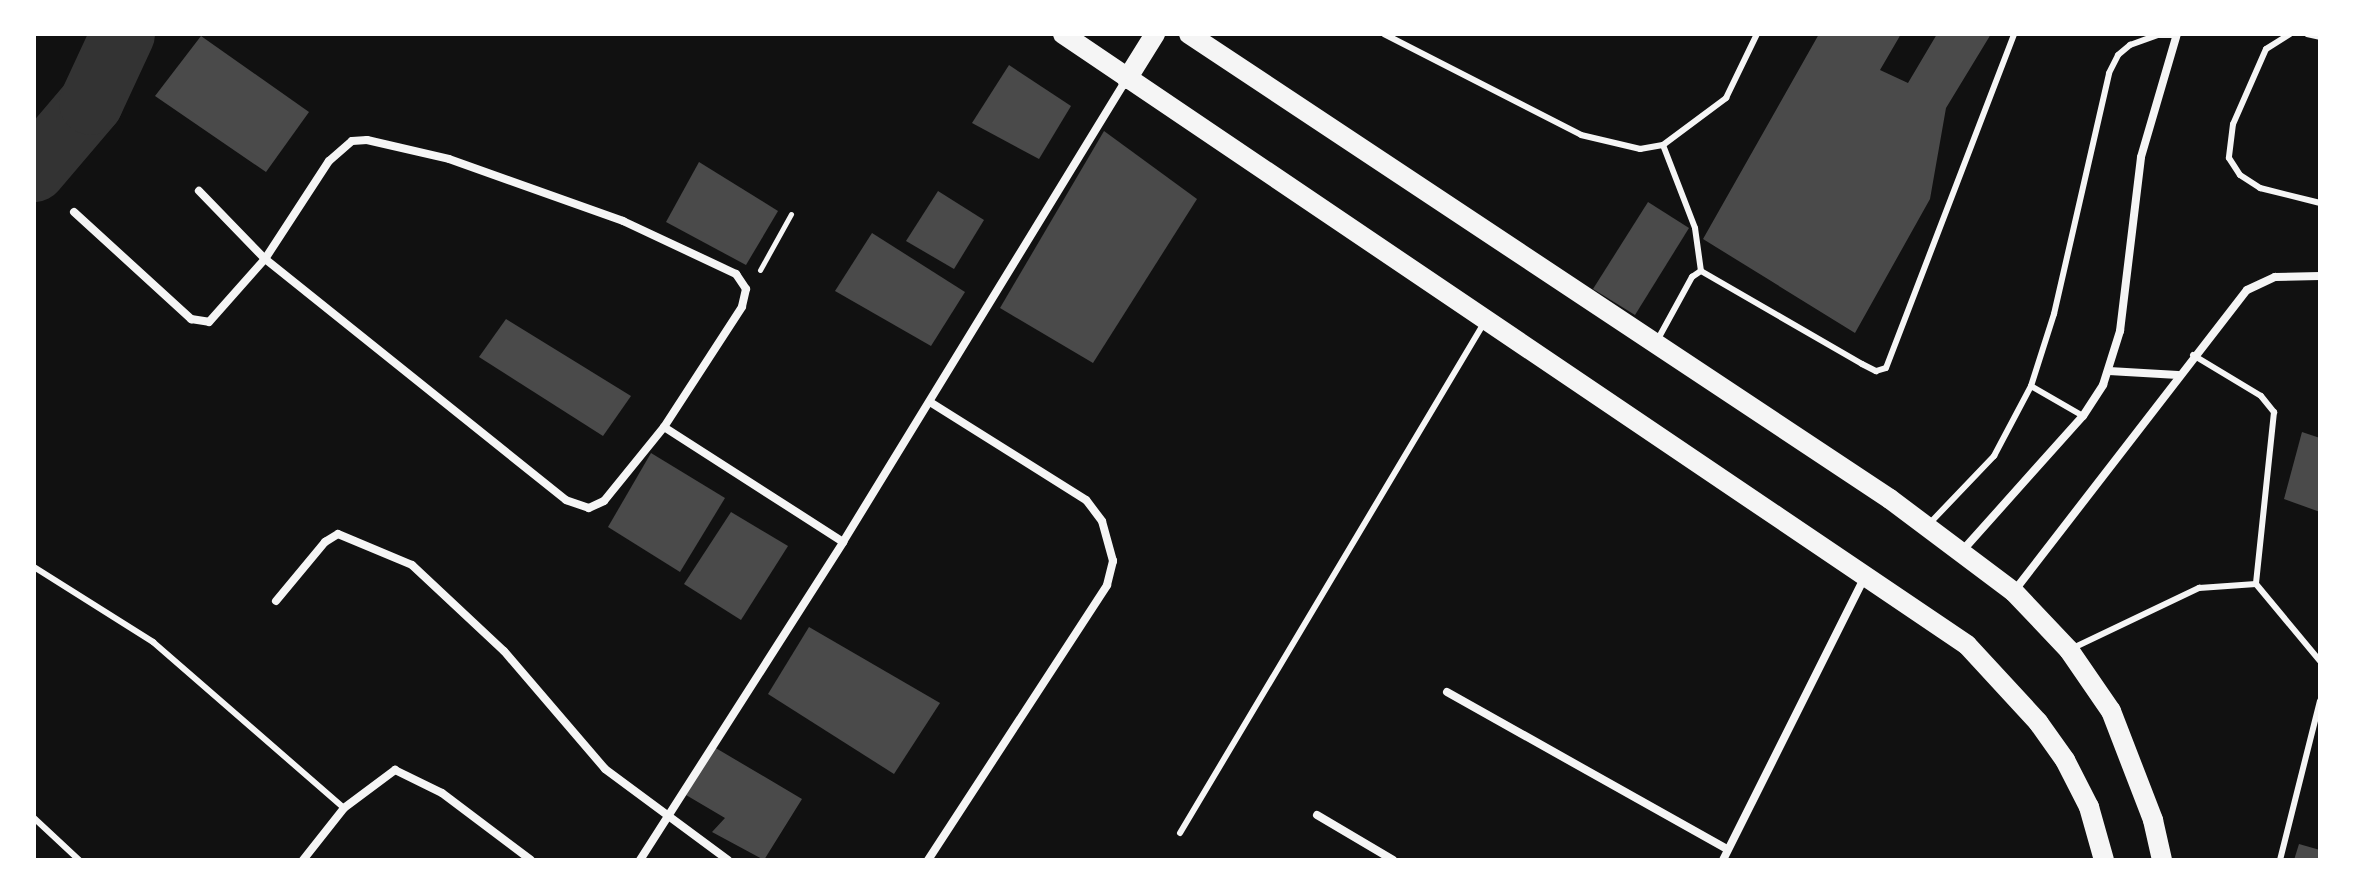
<!DOCTYPE html>
<style>
body{margin:0}
#map{position:relative;width:2354px;height:894px;overflow:hidden;background:#111;font-family:"IBM Plex Sans",sans-serif}
div>[style]{position:absolute}
[style*='--x']{left:calc(var(--x)*1px);top:calc(var(--y)*1px);width:calc(var(--w)*1px);rotate:calc(var(--a)*1deg)}
.river>*{height:64px;margin:-32px;padding:0 32px;transform-origin:32px;border-radius:32px;background:#333}
.building>*{inset:0;background:#4a4a4a}
.path>*{height:5px;margin:-2.5px;padding:0 2.5px;transform-origin:2.5px;border-radius:2.5px;background:#f5f5f5}
.service>*{height:6px;margin:-3px;padding:0 3px;transform-origin:3px;border-radius:3px;background:#f5f5f5}
.minor>*{height:8px;margin:-4px;padding:0 4px;transform-origin:4px;border-radius:4px;background:#f5f5f5}
.primary>*{height:20px;margin:-10px;padding:0 10px;transform-origin:10px;border-radius:10px;background:#f5f5f5}
span{translate:-50% -50%;white-space:nowrap;text-align:center;line-height:1.15;-webkit-text-stroke:6px #fff;paint-order:stroke}
.frame{position:absolute;inset:0;border:36px solid #fff;pointer-events:none}
</style>
<div id="map">
<div class="river">
<div style="--x:34;--y:170;--w:88;--a:-49.6"></div>
<div style="--x:91;--y:103;--w:76;--a:-65.1"></div>
</div>
<div class="building">
<div style="clip-path:polygon(1819px 34px,1901px 34px,1880px 70px,1908px 83px,1937px 34px,1991px 34px,1946px 108px,1930px 199px,1855px 333px,1703px 239px)"></div>
<div style="clip-path:polygon(201px 36px,309px 112px,266px 172px,155px 96px)"></div>
<div style="clip-path:polygon(1009px 65px,1071px 106px,1039px 159px,972px 123px)"></div>
<div style="clip-path:polygon(1104px 131px,1197px 199px,1093px 363px,1000px 308px)"></div>
<div style="clip-path:polygon(699px 162px,778px 211px,746px 265px,666px 222px)"></div>
<div style="clip-path:polygon(938px 191px,984px 220px,954px 269px,906px 241px)"></div>
<div style="clip-path:polygon(1648px 202px,1689px 228px,1635px 315px,1593px 289px)"></div>
<div style="clip-path:polygon(872px 233px,965px 292px,931px 346px,835px 291px)"></div>
<div style="clip-path:polygon(506px 319px,631px 396px,603px 436px,479px 357px)"></div>
<div style="clip-path:polygon(2302px 432px,2320px 438px,2320px 512px,2284px 499px)"></div>
<div style="clip-path:polygon(651px 453px,725px 498px,680px 572px,608px 527px)"></div>
<div style="clip-path:polygon(731px 512px,788px 546px,741px 620px,684px 584px)"></div>
<div style="clip-path:polygon(809px 627px,940px 703px,894px 774px,768px 694px)"></div>
<div style="clip-path:polygon(714px 747px,802px 799px,764px 860px,712px 832px,725px 818px,686px 795px)"></div>
<div style="clip-path:polygon(2299px 844px,2320px 850px,2320px 860px,2294px 860px)"></div>
</div>
<div class="path">
<div style="--x:760;--y:270;--w:64;--a:-61"></div>
</div>
<div class="service">
<div style="--x:1384;--y:34;--w:221;--a:27.1"></div>
<div style="--x:1581;--y:135;--w:61;--a:13.3"></div>
<div style="--x:1640;--y:149;--w:23;--a:-10"></div>
<div style="--x:1663;--y:145;--w:79;--a:-36.7"></div>
<div style="--x:1726;--y:98;--w:71;--a:-64.2"></div>
<div style="--x:2290;--y:34;--w:28;--a:148"></div>
<div style="--x:2266;--y:49;--w:82;--a:113.7"></div>
<div style="--x:2233;--y:124;--w:34;--a:97"></div>
<div style="--x:2229;--y:158;--w:20;--a:57"></div>
<div style="--x:2240;--y:175;--w:24;--a:33"></div>
<div style="--x:2260;--y:188;--w:62;--a:14"></div>
<div style="--x:2307;--y:34;--w:13;--a:13"></div>
<div style="--x:1663;--y:145;--w:89;--a:68.9"></div>
<div style="--x:1695;--y:228;--w:43;--a:82.1"></div>
<div style="--x:1658;--y:339;--w:71;--a:-61.3"></div>
<div style="--x:1692;--y:277;--w:11;--a:-34"></div>
<div style="--x:1701;--y:271;--w:186;--a:30"></div>
<div style="--x:1862;--y:364;--w:16;--a:27"></div>
<div style="--x:1876;--y:371;--w:10;--a:-17"></div>
<div style="--x:1886;--y:368;--w:358;--a:-69"></div>
<div style="--x:2193;--y:355;--w:79;--a:31.1"></div>
<div style="--x:2261;--y:396;--w:21;--a:51"></div>
<div style="--x:2274;--y:412;--w:173;--a:96"></div>
<div style="--x:2256;--y:584;--w:100;--a:50.3"></div>
<div style="--x:2083;--y:416;--w:60;--a:-150"></div>
<div style="--x:2031;--y:386;--w:76;--a:-72.3"></div>
<div style="--x:2054;--y:314;--w:247;--a:-77.1"></div>
<div style="--x:2109;--y:73;--w:20;--a:-63"></div>
<div style="--x:2118;--y:55;--w:16;--a:-40"></div>
<div style="--x:2130;--y:45;--w:29;--a:-20"></div>
<div style="--x:2157;--y:35;--w:20;--a:0"></div>
<div style="--x:1930;--y:523;--w:93;--a:-46.3"></div>
<div style="--x:1994;--y:456;--w:79;--a:-62.1"></div>
<div style="--x:34;--y:567;--w:141;--a:32.2"></div>
<div style="--x:153;--y:642;--w:253;--a:41"></div>
<div style="--x:2073;--y:648;--w:140;--a:-25.5"></div>
<div style="--x:2199;--y:588;--w:57;--a:-4"></div>
<div style="--x:34;--y:818;--w:62;--a:43"></div>
<div style="--x:1180;--y:833;--w:594;--a:-59.2"></div>
<div style="--x:2280;--y:860;--w:164;--a:-75.9"></div>
</div>
<div class="minor">
<div style="--x:74;--y:212;--w:159;--a:42.4"></div>
<div style="--x:191;--y:319;--w:18;--a:9"></div>
<div style="--x:209;--y:322;--w:84;--a:-48.4"></div>
<div style="--x:265;--y:259;--w:117;--a:-56.9"></div>
<div style="--x:329;--y:161;--w:30;--a:-41"></div>
<div style="--x:352;--y:141;--w:15;--a:-4"></div>
<div style="--x:367;--y:140;--w:84;--a:13"></div>
<div style="--x:449;--y:159;--w:185;--a:19.6"></div>
<div style="--x:623;--y:221;--w:125;--a:25.1"></div>
<div style="--x:736;--y:274;--w:18;--a:56"></div>
<div style="--x:746;--y:289;--w:18;--a:103"></div>
<div style="--x:742;--y:307;--w:143;--a:123"></div>
<div style="--x:664;--y:427;--w:95;--a:129"></div>
<div style="--x:604;--y:501;--w:17;--a:155"></div>
<div style="--x:589;--y:508;--w:24;--a:-161"></div>
<div style="--x:566;--y:500;--w:386;--a:-141.3"></div>
<div style="--x:265;--y:259;--w:95;--a:-134.1"></div>
<div style="--x:2109;--y:371;--w:69;--a:3.3"></div>
<div style="--x:664;--y:427;--w:213;--a:32.7"></div>
<div style="--x:1963;--y:550;--w:180;--a:-48.2"></div>
<div style="--x:2083;--y:416;--w:37;--a:-57"></div>
<div style="--x:2103;--y:385;--w:57;--a:-72.5"></div>
<div style="--x:2120;--y:331;--w:175;--a:-83.1"></div>
<div style="--x:2141;--y:157;--w:128;--a:-73.7"></div>
<div style="--x:2015;--y:590;--w:379;--a:-52.3"></div>
<div style="--x:2247;--y:290;--w:31;--a:-25"></div>
<div style="--x:2275;--y:277;--w:45;--a:-1.3"></div>
<div style="--x:276;--y:601;--w:77;--a:-50.3"></div>
<div style="--x:325;--y:542;--w:15;--a:-32"></div>
<div style="--x:338;--y:534;--w:80;--a:22.7"></div>
<div style="--x:412;--y:565;--w:126;--a:43.1"></div>
<div style="--x:504;--y:651;--w:155;--a:49.4"></div>
<div style="--x:605;--y:769;--w:153;--a:36.5"></div>
<div style="--x:1447;--y:692;--w:321;--a:29.3"></div>
<div style="--x:1317;--y:815;--w:88;--a:30.6"></div>
<div style="--x:303;--y:860;--w:66;--a:-51.7"></div>
<div style="--x:344;--y:808;--w:64;--a:-36.7"></div>
<div style="--x:395;--y:770;--w:52;--a:26.1"></div>
<div style="--x:442;--y:793;--w:111;--a:37"></div>
<div style="--x:640;--y:860;--w:377;--a:-57.4"></div>
<div style="--x:843;--y:542;--w:542;--a:-58.51"></div>
<div style="--x:928;--y:860;--w:328;--a:-56.9"></div>
<div style="--x:1107;--y:585;--w:25;--a:-76"></div>
<div style="--x:1113;--y:561;--w:41;--a:-105.4"></div>
<div style="--x:1102;--y:521;--w:26;--a:-127"></div>
<div style="--x:1086;--y:500;--w:184;--a:-147.9"></div>
<div style="--x:1723;--y:860;--w:317;--a:-63.4"></div>
</div>
<div class="primary">
<div style="--x:1063;--y:34;--w:1091;--a:34.05"></div>
<div style="--x:1967;--y:645;--w:105;--a:47.3"></div>
<div style="--x:2038;--y:722;--w:47;--a:54.6"></div>
<div style="--x:2065;--y:760;--w:53;--a:62.9"></div>
<div style="--x:2089;--y:807;--w:55;--a:74.2"></div>
<div style="--x:1189;--y:34;--w:841;--a:33.56"></div>
<div style="--x:1890;--y:499;--w:155;--a:36.9"></div>
<div style="--x:2014;--y:592;--w:80;--a:46.5"></div>
<div style="--x:2069;--y:650;--w:74;--a:55.5"></div>
<div style="--x:2111;--y:711;--w:117;--a:68.9"></div>
<div style="--x:2153;--y:820;--w:41;--a:77.3"></div>
<div style="--x:1127;--y:79;--w:53;--a:-58.1"></div>
</div>
<div class="frame"></div>
</div>
